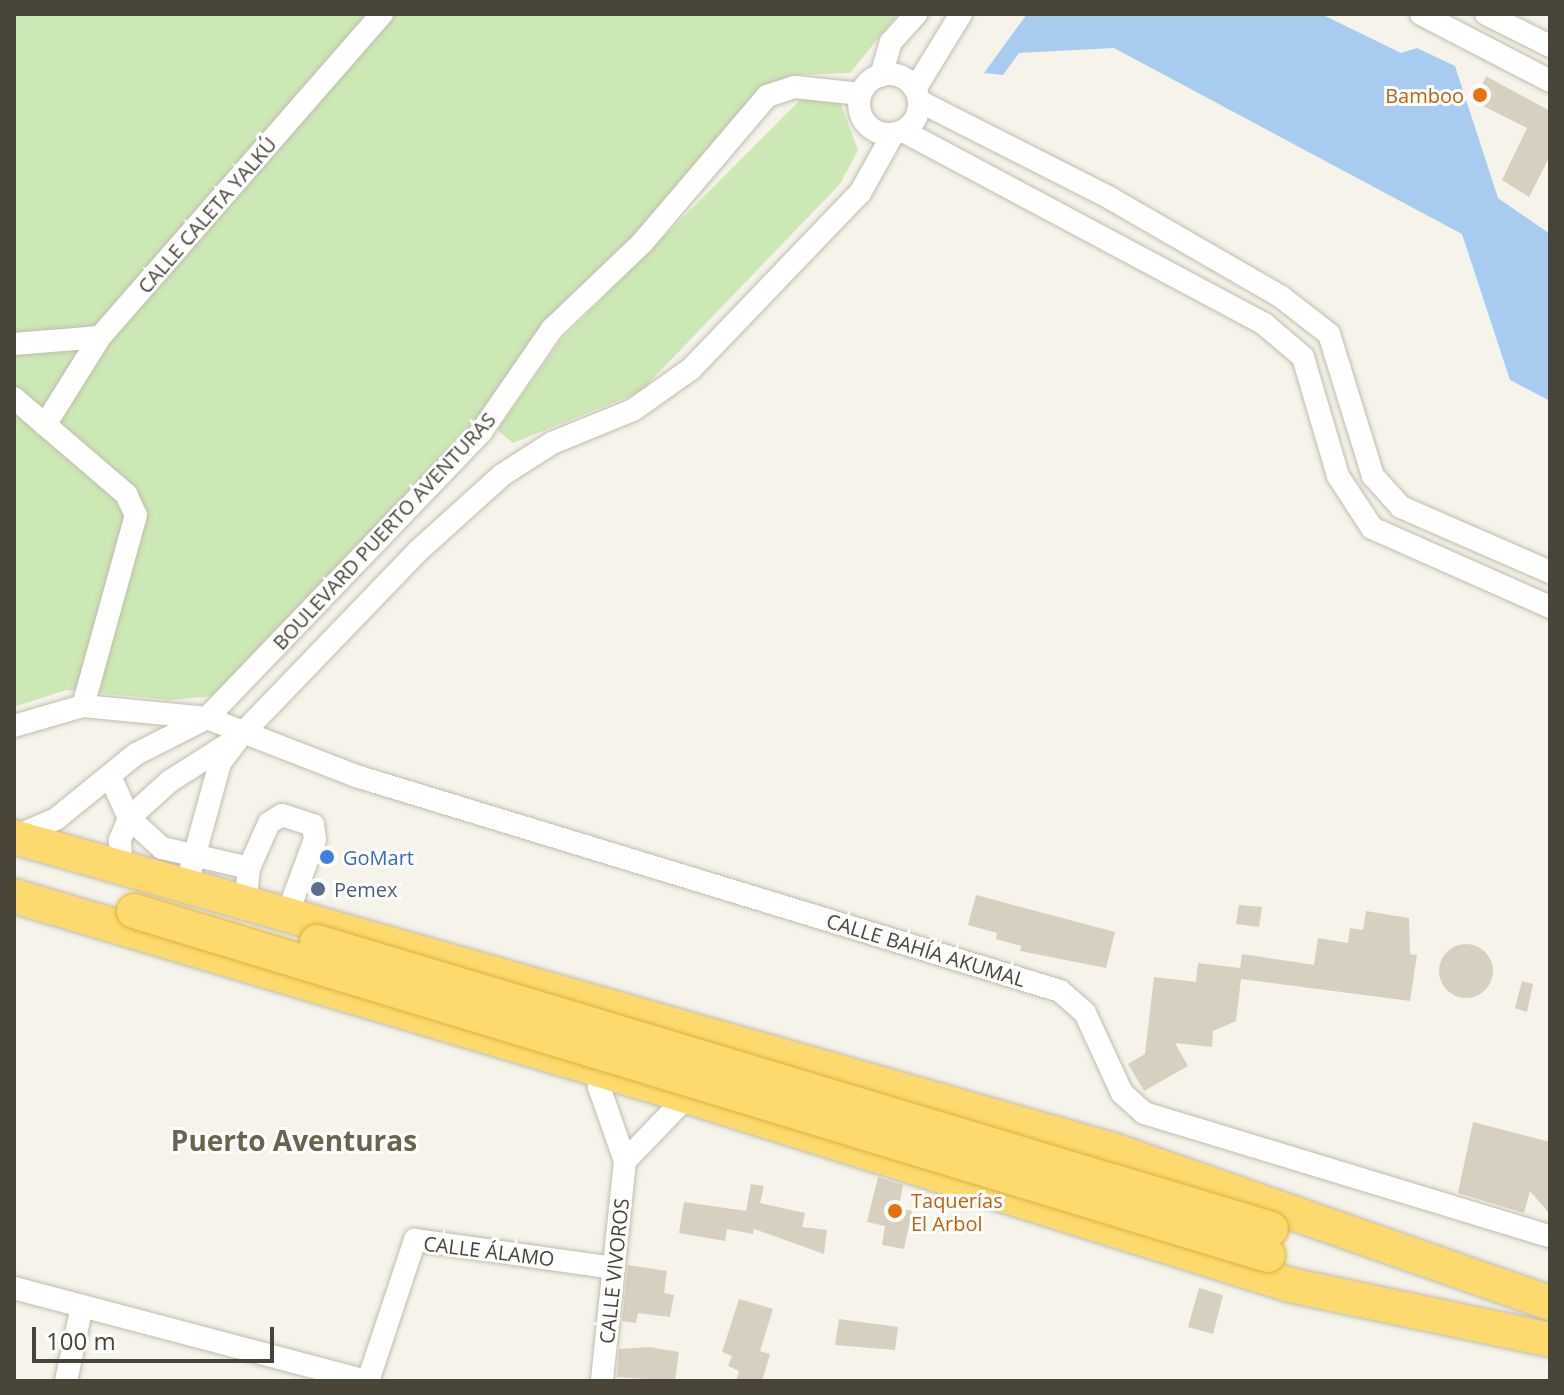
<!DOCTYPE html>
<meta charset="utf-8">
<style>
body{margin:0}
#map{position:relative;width:1564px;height:1395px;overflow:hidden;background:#f5f3ea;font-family:"Open Sans",sans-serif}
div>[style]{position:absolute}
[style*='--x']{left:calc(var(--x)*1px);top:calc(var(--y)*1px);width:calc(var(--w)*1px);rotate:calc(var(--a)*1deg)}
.green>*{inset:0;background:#cce8b4}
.water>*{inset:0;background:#a8ccf0}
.building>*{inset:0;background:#d7d0c0}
.round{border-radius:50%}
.roads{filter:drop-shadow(0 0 2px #c1bcad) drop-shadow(0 0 2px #c1bcad)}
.minor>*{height:22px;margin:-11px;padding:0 11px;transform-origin:11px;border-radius:11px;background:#fff}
.minor>.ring{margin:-11px;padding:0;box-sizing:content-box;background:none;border:22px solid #fff;border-radius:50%}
.highway>*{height:34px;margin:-17px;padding:0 17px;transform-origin:17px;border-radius:17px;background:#fdda6e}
.bridges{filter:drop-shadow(0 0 2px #ddb13c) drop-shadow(0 0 2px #ddb13c)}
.highway-bridge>*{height:34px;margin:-17px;padding:0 17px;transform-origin:17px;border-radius:17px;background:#fdda6e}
.dots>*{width:22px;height:22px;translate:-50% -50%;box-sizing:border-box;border:4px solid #fff;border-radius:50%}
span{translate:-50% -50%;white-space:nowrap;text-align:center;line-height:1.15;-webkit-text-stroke:6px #fff;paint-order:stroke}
.food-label{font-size:20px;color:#c56008}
.right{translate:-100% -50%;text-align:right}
.left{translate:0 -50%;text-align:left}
.street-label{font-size:20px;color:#494438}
.shop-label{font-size:20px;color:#366cbe}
.service-label{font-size:20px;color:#4e5e75}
.district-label{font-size:28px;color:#6c634f;font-weight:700}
.frame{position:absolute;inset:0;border:16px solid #494438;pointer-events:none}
.scale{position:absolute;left:32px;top:1327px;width:242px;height:36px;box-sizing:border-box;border:4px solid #494438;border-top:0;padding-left:10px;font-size:24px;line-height:28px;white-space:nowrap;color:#494438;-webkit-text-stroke:6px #fff;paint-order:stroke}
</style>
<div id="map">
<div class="green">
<div style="clip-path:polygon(14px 14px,898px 14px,850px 73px,795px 75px,764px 85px,436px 473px,216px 696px,171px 700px,66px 690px,14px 707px)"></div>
<div style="clip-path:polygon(839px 99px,858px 150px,840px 184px,640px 392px,513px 443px,497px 430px,560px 341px,800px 100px)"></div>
</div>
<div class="water">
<div style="clip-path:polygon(1027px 14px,1321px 14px,1401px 53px,1417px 48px,1455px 66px,1498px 198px,1550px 234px,1550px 401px,1510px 380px,1462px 234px,1114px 48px,1019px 53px,1003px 75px,984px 73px)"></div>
</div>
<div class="building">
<div style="clip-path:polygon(1486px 76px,1550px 111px,1550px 156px,1529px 197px,1502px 180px,1527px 128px,1475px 102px)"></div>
<div style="clip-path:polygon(976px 895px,1115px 932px,1106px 968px,1020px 951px,1021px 946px,996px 939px,997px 933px,968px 925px)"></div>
<div style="clip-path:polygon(1239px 905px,1262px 907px,1259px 927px,1236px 924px)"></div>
<div style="clip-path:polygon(1366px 911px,1409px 918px,1410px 954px,1417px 955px,1410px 1001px,1241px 979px,1236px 1021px,1213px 1031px,1212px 1047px,1175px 1043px,1188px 1066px,1144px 1091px,1128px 1064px,1145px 1054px,1154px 977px,1196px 982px,1198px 963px,1240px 968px,1242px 954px,1314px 965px,1318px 938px,1348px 943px,1350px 928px,1363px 930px)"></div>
<div class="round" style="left:1439px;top:944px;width:54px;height:54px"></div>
<div style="clip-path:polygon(1522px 981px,1533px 984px,1527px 1012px,1515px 1008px)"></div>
<div style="clip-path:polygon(1473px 1122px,1550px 1142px,1550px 1214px,1530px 1191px,1524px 1213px,1458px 1193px)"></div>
<div style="clip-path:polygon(878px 1177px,903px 1185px,899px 1208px,912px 1211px,904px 1249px,882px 1245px,885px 1226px,867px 1222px)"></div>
<div style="clip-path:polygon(751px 1184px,764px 1186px,760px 1203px,805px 1213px,802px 1227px,827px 1230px,824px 1254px,754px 1229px,753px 1234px,727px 1229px,725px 1241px,679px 1233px,684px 1202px,746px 1211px)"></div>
<div style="clip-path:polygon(628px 1265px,667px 1271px,664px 1293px,674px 1295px,670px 1317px,638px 1313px,636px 1323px,622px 1321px)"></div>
<div style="clip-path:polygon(1199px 1288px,1223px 1295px,1213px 1334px,1188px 1327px)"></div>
<div style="clip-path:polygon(739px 1299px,773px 1309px,760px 1351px,770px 1354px,762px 1381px,736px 1381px,739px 1371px,728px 1366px,732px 1356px,722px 1352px)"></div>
<div style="clip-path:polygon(839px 1319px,898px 1327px,895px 1350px,835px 1345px)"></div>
<div style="clip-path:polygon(649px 1347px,679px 1352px,675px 1381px,617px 1377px,619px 1349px)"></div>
</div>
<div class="roads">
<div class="minor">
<div style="--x:1421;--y:14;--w:145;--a:27.4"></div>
<div style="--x:1486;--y:14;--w:72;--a:26.6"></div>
<div class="ring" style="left:859px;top:74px;width:38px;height:38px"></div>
<div style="--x:881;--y:76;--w:35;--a:-74"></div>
<div style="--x:891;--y:42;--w:38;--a:-48"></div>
<div style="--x:915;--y:89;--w:88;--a:-58.5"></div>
<div style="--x:919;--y:101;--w:214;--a:26.9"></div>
<div style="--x:1110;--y:198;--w:196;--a:30"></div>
<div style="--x:1280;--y:296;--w:62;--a:37.8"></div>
<div style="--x:1329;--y:334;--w:149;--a:72.8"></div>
<div style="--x:1373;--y:476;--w:42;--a:47.9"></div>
<div style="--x:1401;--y:507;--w:163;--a:23.6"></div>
<div style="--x:903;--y:131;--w:408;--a:28.1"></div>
<div style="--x:1263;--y:323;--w:52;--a:40.4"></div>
<div style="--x:1303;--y:357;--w:124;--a:73.6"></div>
<div style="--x:1338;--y:476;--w:62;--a:56.8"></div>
<div style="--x:1372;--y:528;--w:195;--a:23.9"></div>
<div style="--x:14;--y:344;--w:86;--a:-4.7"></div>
<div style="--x:14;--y:398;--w:148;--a:40.6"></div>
<div style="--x:126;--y:494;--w:23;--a:65"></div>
<div style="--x:136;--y:515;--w:198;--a:105.5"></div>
<div style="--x:45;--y:425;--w:104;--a:-58"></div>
<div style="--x:100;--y:337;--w:429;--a:-48.9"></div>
<div style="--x:14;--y:726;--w:72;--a:-16.2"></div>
<div style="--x:83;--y:706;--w:125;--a:5.5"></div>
<div style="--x:207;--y:718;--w:160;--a:21.3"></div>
<div style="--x:356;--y:776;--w:736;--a:16.98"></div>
<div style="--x:1060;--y:991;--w:33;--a:41"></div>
<div style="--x:1085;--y:1013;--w:88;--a:65.2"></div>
<div style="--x:1122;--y:1093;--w:30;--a:42"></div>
<div style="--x:1144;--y:1113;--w:424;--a:16.9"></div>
<div style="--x:110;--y:776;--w:46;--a:65.7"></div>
<div style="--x:129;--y:818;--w:45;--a:42.3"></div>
<div style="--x:162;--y:848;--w:89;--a:12.9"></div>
<div style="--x:14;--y:837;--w:46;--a:-23.2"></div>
<div style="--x:56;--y:819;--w:103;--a:-39.1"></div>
<div style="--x:136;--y:754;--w:80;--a:-26.9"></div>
<div style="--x:207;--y:718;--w:396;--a:-46.2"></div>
<div style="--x:481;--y:432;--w:125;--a:-55.4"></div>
<div style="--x:552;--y:329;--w:124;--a:-43.7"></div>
<div style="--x:642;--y:243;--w:193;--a:-49.6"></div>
<div style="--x:767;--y:96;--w:29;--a:-18"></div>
<div style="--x:795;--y:87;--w:66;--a:6.1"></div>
<div style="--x:122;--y:871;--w:31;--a:-94"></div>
<div style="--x:120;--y:840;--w:24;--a:-68"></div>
<div style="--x:129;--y:818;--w:55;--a:-42.1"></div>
<div style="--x:170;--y:781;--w:69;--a:-32.5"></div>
<div style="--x:185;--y:890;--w:132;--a:-74.6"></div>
<div style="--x:220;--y:763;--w:38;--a:-53"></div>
<div style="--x:243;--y:733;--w:252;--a:-46.1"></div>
<div style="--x:418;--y:551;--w:113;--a:-42.1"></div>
<div style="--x:502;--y:475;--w:59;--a:-32.6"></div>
<div style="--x:552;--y:443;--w:87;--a:-22.2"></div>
<div style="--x:633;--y:410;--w:71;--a:-35.3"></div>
<div style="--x:691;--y:369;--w:244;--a:-46.2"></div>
<div style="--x:860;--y:193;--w:68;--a:-60.8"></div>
<div style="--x:245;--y:906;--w:38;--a:-84"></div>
<div style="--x:249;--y:868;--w:49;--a:-66"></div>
<div style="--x:269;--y:823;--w:15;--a:-32"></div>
<div style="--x:282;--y:815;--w:33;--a:18"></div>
<div style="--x:313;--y:825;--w:14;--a:82"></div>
<div style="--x:315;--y:839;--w:84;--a:110.2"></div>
<div style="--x:598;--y:1061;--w:26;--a:88"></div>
<div style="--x:599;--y:1087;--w:78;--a:70.6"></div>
<div style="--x:625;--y:1161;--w:221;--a:96"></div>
<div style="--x:625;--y:1161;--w:74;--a:-46.1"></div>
<div style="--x:676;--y:1108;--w:25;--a:-74"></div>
<div style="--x:14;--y:1288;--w:365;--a:14.8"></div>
<div style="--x:66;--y:1381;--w:77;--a:-78"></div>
<div style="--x:368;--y:1381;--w:149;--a:-71.6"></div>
<div style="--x:415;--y:1240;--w:200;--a:8"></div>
</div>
<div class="highway">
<div style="--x:14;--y:837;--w:1143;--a:15.9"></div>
<div style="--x:1113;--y:1150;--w:463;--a:19.3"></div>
<div style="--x:14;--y:896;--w:681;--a:16.55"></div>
<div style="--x:667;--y:1090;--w:653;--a:17.38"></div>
<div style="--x:1290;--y:1285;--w:266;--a:11.9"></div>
</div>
</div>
<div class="bridges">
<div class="highway-bridge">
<div style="--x:134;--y:911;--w:1185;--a:16.88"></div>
<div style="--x:317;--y:942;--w:996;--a:16.74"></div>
</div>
</div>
<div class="dots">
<div style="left:1480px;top:95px;background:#e8710a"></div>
<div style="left:327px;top:857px;background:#3f7fe0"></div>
<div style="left:318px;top:889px;background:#5c6f8a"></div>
<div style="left:895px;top:1211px;background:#e8710a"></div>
</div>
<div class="food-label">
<span class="right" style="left:1464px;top:95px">Bamboo</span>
<span class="left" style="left:911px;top:1212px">Taquerías<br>El Arbol</span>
</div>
<div class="street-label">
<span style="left:207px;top:215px;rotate:-49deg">CALLE CALETA YALKÚ</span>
<span style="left:384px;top:531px;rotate:-47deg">BOULEVARD PUERTO AVENTURAS</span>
<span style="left:926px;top:950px;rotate:17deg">CALLE BAHÍA AKUMAL</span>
<span style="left:489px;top:1251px;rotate:7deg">CALLE ÁLAMO</span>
<span style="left:614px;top:1271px;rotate:-84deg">CALLE VIVOROS</span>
</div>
<div class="shop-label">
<span class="left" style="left:343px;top:857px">GoMart</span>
</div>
<div class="service-label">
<span class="left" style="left:334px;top:889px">Pemex</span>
</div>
<div class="district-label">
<span style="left:294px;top:1140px">Puerto Aventuras</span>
</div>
<div class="frame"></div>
<div class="scale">100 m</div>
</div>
